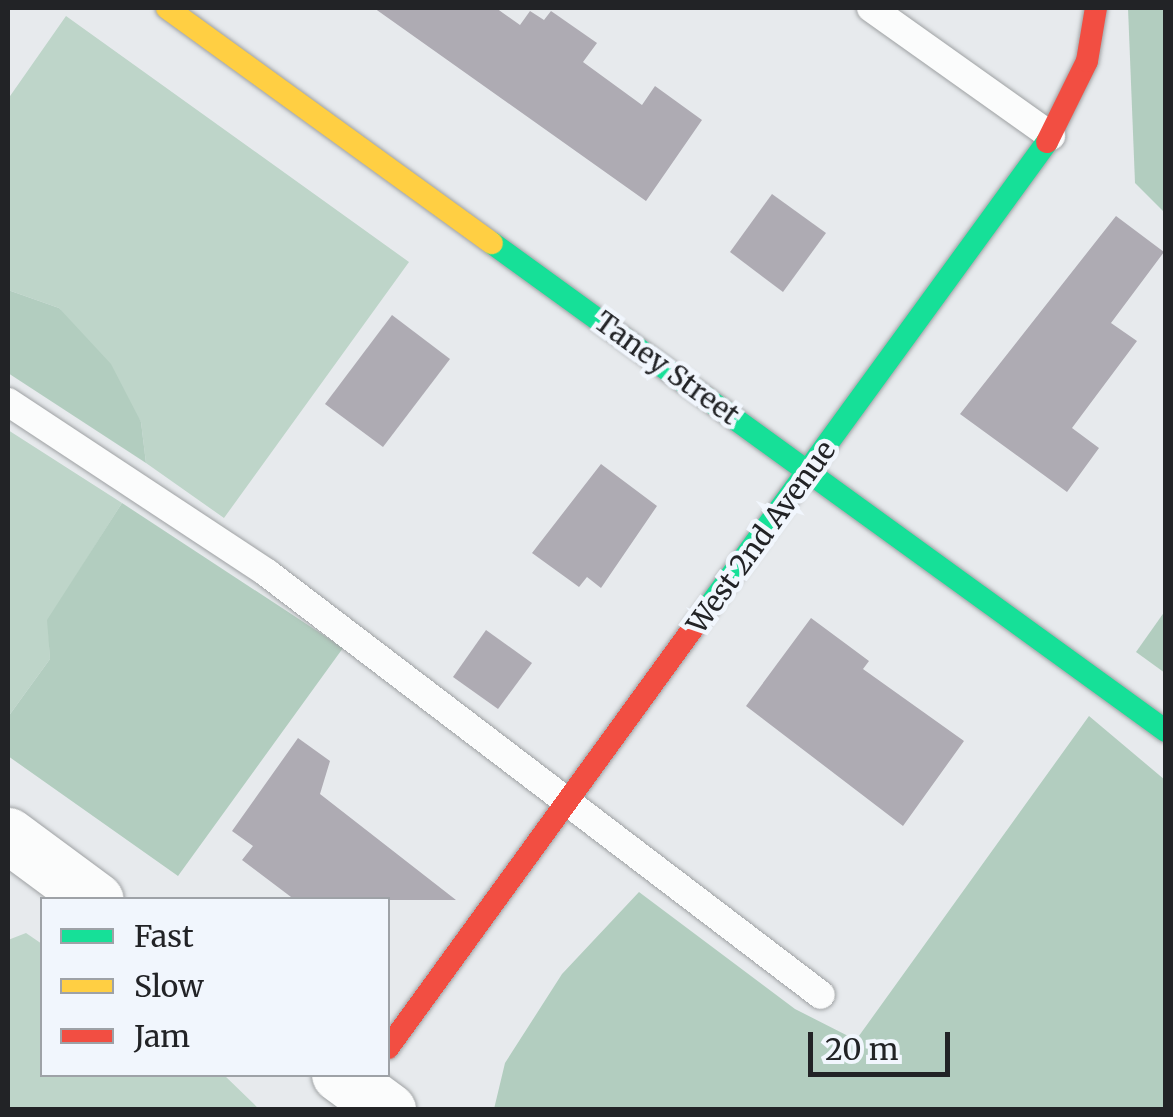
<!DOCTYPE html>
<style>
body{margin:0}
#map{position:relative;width:1173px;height:1117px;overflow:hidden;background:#e7eaed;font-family:Merriweather,serif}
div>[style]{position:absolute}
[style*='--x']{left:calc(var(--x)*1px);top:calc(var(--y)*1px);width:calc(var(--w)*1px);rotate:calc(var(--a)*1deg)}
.green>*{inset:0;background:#bed5c9}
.forest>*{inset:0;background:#b2cdbf}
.building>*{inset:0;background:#aeabb3}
.roads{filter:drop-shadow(0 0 2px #9ea1a3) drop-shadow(0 0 2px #9ea1a3)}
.lane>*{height:28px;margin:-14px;padding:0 14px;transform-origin:14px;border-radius:14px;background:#fbfcfc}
.street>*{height:55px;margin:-27.5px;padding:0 27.5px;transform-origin:27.5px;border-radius:27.5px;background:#fbfcfc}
.fast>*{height:22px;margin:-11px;padding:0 11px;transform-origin:11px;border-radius:11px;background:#16e098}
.slow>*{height:22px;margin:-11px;padding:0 11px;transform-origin:11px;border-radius:11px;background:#ffcf43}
.jam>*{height:22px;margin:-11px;padding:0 11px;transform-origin:11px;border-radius:11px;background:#f24e42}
span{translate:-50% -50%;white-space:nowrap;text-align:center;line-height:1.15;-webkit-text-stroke:9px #f1f6fd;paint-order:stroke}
.street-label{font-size:28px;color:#222326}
.frame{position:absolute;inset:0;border:10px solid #222326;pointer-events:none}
.legend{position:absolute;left:40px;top:897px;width:350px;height:180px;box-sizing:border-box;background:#f1f6fd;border:2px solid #9ea2a7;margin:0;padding:12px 18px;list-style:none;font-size:30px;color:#222326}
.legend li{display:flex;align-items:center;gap:20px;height:50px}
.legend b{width:50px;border:2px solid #9ea2a7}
.scale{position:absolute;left:808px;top:1032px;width:142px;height:45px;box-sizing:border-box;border:5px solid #222326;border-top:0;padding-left:12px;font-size:30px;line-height:35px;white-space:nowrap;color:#222326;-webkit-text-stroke:8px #f1f6fd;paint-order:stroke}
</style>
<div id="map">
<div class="green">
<div style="clip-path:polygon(66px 16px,409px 262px,224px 518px,146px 463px,141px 422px,59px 308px,8px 290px,8px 99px)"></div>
<div style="clip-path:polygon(8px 430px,122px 503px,48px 620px,50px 659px,8px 717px)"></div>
<div style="clip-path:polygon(26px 933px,42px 944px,42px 1074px,224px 1075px,260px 1110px,8px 1109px,8px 940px)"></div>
</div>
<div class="forest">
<div style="clip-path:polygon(1128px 8px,1165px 8px,1165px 213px,1135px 183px)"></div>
<div style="clip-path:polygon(8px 290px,59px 308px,111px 364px,141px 422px,146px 463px,8px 373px)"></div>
<div style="clip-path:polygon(122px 503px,343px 648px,178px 876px,8px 756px,8px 717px,50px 659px,47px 620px)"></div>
<div style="clip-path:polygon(1165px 611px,1166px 673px,1165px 673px,1136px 652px)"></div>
<div style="clip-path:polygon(1089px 716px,1165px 780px,1165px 1109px,494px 1109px,505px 1063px,562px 974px,639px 892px,795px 1009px,856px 1040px)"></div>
</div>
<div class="building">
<div style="clip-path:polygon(374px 8px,496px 8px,520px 25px,530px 11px,544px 20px,551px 11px,597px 43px,583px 62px,642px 105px,655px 86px,702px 120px,646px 201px)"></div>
<div style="clip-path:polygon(772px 194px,826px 233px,783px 292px,730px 252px)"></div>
<div style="clip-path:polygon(1116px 216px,1164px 252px,1111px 323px,1137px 341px,1072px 428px,1099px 448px,1067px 492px,960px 414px)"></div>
<div style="clip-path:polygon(392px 315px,450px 359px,383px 447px,325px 404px)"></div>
<div style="clip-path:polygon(601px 464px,657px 506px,601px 588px,587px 577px,579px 587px,532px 553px)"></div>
<div style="clip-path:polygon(811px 618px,869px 661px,863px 669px,964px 741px,903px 826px,746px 706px)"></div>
<div style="clip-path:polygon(486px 630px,532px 663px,498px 709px,453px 677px)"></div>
<div style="clip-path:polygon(298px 738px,330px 761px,320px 794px,456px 900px,295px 900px,242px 860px,253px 846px,232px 831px)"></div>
</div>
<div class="roads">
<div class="lane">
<div style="--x:871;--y:8;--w:221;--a:35.4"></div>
<div style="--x:8;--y:402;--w:310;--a:33.4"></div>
<div style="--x:267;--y:573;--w:696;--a:37.3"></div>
</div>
<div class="street">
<div style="--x:8;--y:835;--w:109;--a:36.5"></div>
<div style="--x:339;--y:1074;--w:61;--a:36.3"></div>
</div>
<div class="fast">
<div style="--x:492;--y:243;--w:832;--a:35.91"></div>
<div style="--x:699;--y:620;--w:591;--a:-53.94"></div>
</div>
<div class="slow">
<div style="--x:167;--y:8;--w:401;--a:35.9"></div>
</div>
<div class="jam">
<div style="--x:1047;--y:142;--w:90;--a:-63.7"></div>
<div style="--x:1087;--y:61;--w:54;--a:-80.4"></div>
<div style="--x:388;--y:1048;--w:529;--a:-54"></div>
</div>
</div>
<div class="street-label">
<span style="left:667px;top:368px;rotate:36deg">Taney Street</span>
<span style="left:761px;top:537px;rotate:-54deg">West 2nd Avenue</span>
</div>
<div class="frame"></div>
<ul class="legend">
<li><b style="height:12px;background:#16e098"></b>Fast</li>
<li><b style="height:12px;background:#ffcf43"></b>Slow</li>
<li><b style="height:12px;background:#f24e42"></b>Jam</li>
</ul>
<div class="scale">20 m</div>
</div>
